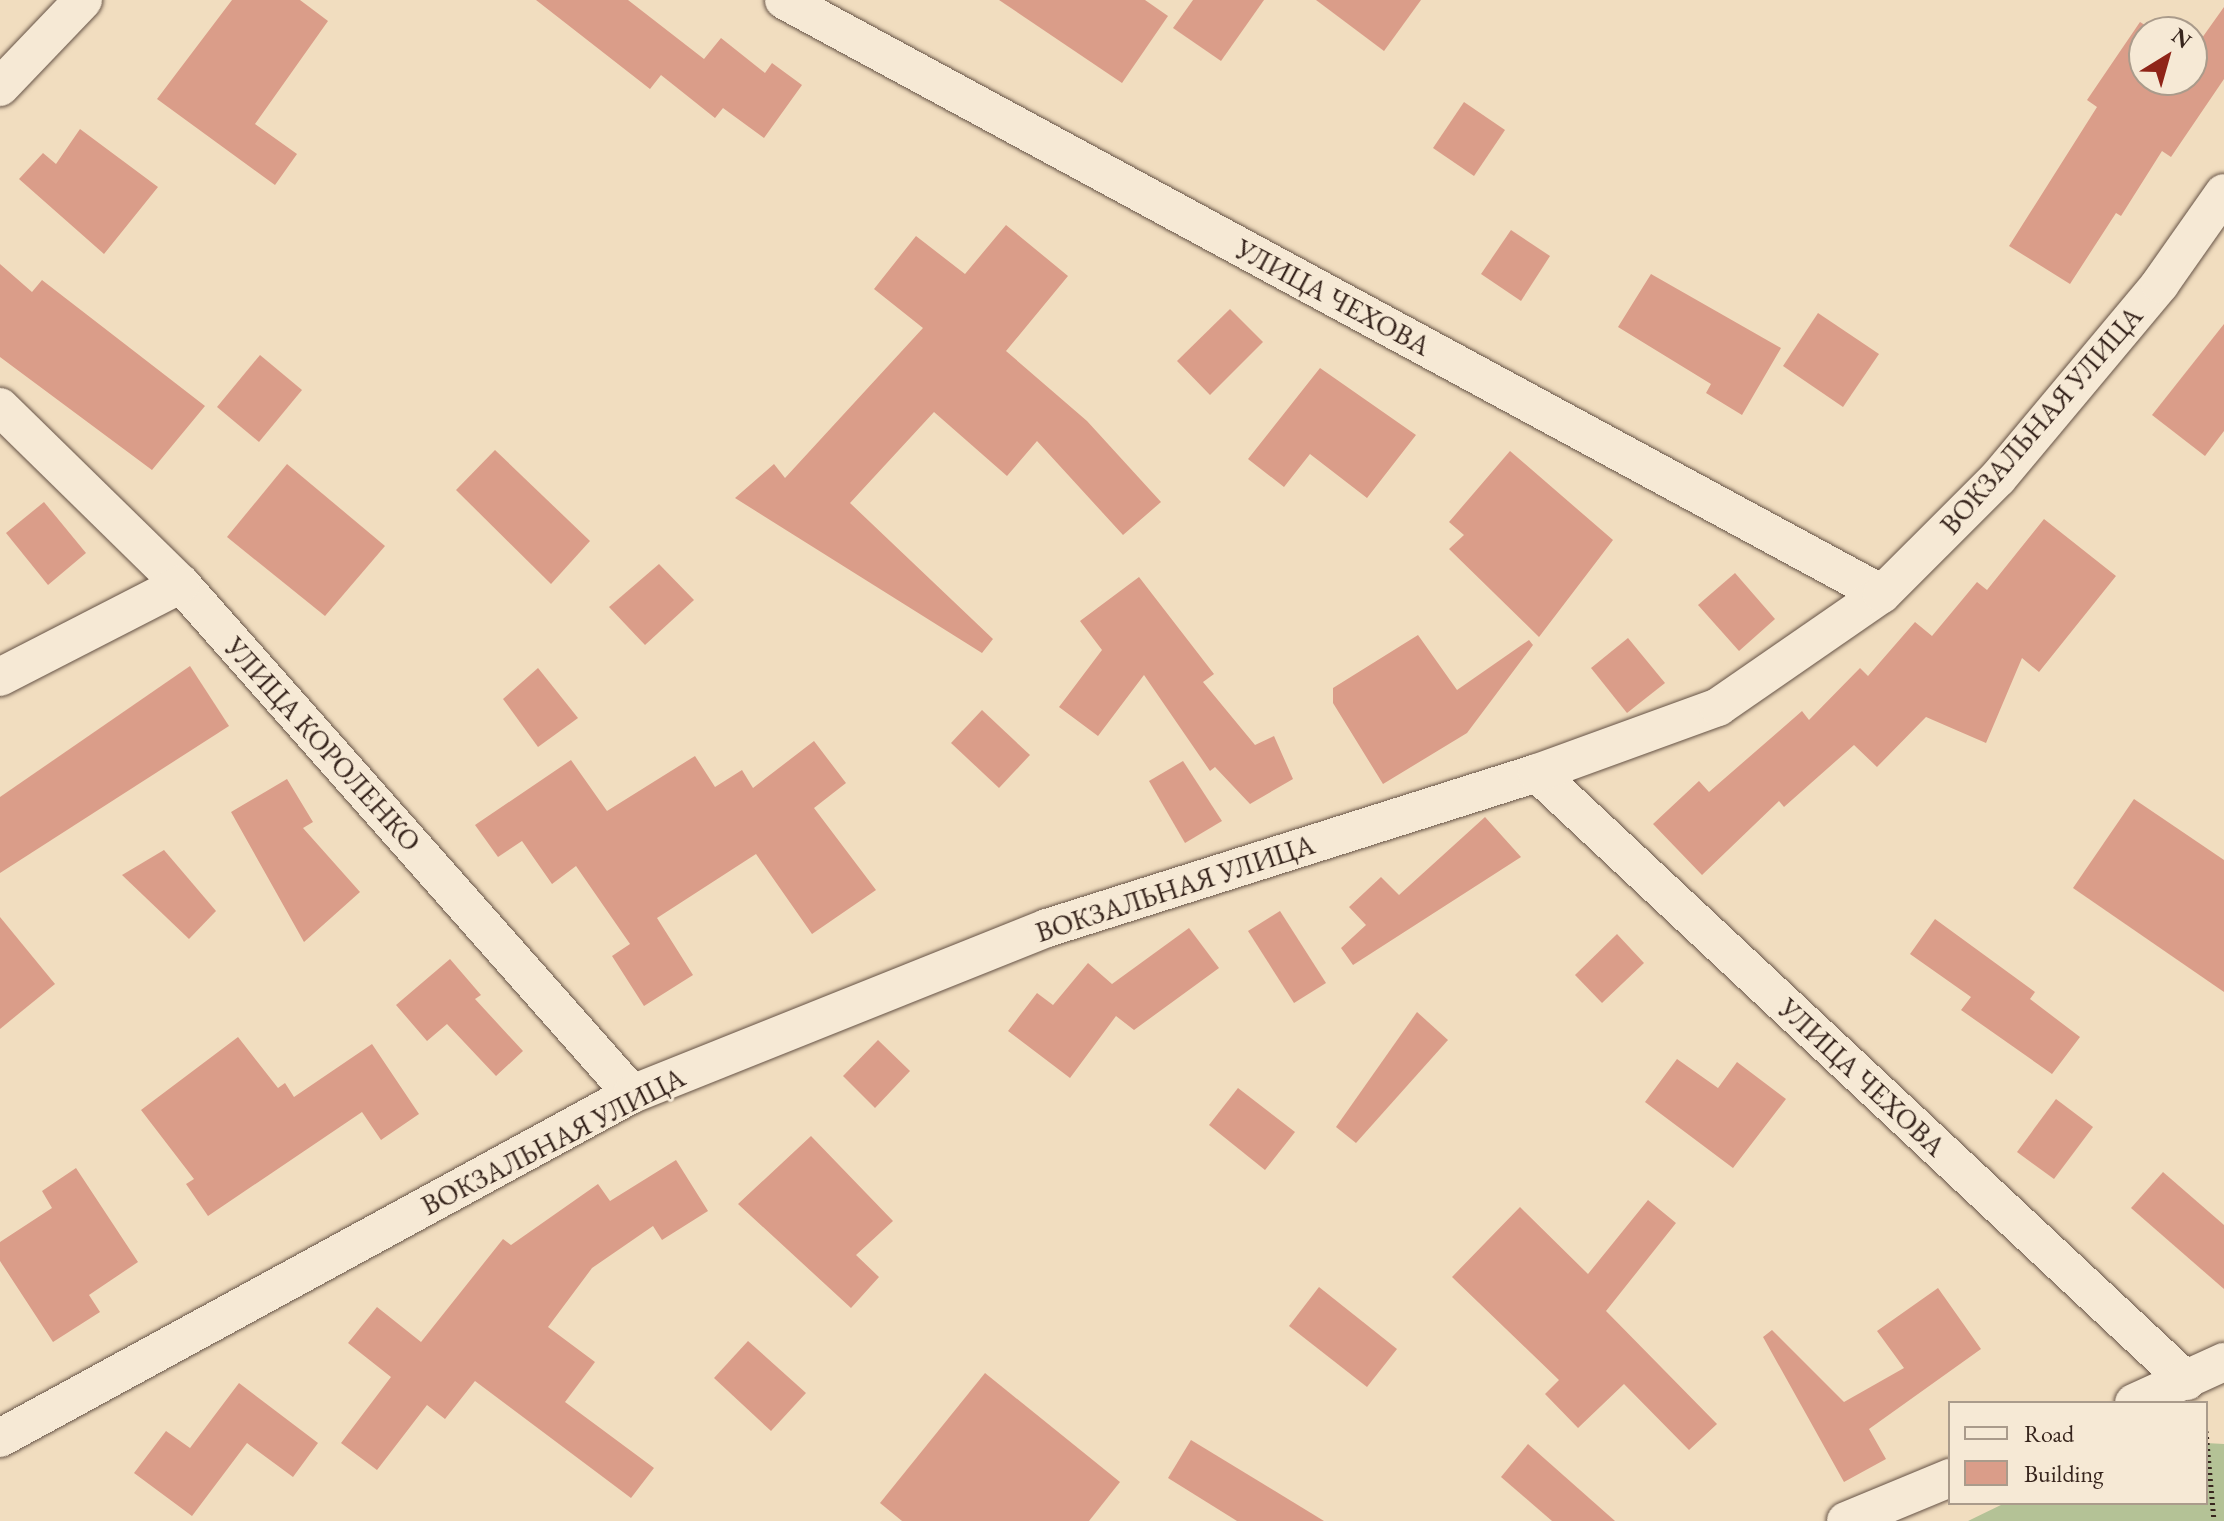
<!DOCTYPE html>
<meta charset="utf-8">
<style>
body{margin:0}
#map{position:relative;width:2224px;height:1521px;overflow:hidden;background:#f1ddbf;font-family:"EB Garamond",serif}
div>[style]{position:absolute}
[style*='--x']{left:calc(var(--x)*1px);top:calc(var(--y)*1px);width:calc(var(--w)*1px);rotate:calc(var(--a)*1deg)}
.green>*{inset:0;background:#b4c296}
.building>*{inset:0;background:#da9d89}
.path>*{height:5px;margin-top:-2.5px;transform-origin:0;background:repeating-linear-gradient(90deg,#37251d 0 2px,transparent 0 6px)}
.roads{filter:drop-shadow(0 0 2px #665346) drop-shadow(0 0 2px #665346)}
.street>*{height:38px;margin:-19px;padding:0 19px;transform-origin:19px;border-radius:19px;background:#f6e9d5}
span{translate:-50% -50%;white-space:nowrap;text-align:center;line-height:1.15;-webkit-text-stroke:6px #f6e9d5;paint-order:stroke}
.street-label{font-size:28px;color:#37251d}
.legend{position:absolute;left:1948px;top:1401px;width:260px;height:104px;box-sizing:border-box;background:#f6e9d5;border:2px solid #aa9b8b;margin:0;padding:10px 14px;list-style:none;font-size:24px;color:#37251d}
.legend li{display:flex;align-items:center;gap:16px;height:40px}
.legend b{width:40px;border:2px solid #aa9b8b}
.north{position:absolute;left:2128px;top:16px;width:80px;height:80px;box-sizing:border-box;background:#f6e9d5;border:2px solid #aa9b8b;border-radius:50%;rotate:37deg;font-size:22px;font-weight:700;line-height:32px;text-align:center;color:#37251d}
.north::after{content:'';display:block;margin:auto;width:28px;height:36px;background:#8f2418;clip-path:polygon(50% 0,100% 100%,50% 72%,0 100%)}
</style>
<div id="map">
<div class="green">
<div style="clip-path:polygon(2206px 1443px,2224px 1444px,2224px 1521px,1968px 1521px,2005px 1503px,2206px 1503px)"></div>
</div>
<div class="building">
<div style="clip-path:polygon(232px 0,300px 0,328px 21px,255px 124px,297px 154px,275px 185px,157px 99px)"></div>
<div style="clip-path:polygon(536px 0,628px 0,704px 59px,721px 38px,765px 73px,772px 63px,802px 85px,764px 138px,723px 108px,715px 118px,661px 75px,650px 89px)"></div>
<div style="clip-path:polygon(999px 0,1145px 0,1168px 16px,1122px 83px)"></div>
<div style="clip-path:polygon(1193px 0,1264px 0,1221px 61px,1173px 28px)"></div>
<div style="clip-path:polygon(1316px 0,1421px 0,1384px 51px)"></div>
<div style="clip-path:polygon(2224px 7px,2224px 79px,2171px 157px,2162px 151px,2121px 216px,2116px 213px,2070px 284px,2009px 246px,2097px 107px,2087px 100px,2140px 22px,2156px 32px,2144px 32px,2144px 80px,2192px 80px,2192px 52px)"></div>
<div style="clip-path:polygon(1464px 102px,1505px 130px,1474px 176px,1433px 148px)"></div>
<div style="clip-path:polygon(80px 129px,158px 187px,104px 254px,19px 179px,43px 153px,56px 164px)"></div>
<div style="clip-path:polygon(1006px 225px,1068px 276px,1006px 351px,1087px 421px,1161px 502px,1123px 535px,1037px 441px,1007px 476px,934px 412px,850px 503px,993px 639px,982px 653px,735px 498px,774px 464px,785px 478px,923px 328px,874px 289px,916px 236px,965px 274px)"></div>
<div style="clip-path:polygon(1511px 230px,1550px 256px,1521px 301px,1481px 274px)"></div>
<div style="clip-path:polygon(0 264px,32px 292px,42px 280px,205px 406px,152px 470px,0 357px)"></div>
<div style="clip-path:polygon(1651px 274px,1781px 348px,1742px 415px,1706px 393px,1711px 384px,1618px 327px)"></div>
<div style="clip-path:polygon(1230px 309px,1263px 342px,1210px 395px,1177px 361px)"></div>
<div style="clip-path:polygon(1818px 313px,1879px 354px,1843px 407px,1783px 366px)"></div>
<div style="clip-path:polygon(2224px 324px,2224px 431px,2205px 456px,2152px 415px)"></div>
<div style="clip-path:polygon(260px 355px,302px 390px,259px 442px,217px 407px)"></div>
<div style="clip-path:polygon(1320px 368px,1416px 435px,1367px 498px,1310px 454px,1284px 487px,1248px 459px)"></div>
<div style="clip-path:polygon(495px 450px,590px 541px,551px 584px,456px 490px)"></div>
<div style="clip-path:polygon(1510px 451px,1613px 540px,1539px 637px,1449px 549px,1464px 535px,1449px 522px)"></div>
<div style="clip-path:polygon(287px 464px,385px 546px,325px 616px,227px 537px)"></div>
<div style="clip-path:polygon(44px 502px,86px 553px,48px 585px,6px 533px)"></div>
<div style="clip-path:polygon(2044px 519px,2116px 576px,2039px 672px,2022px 658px,1986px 743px,1926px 717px,1877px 767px,1854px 745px,1784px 807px,1779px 801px,1702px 875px,1653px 824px,1699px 781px,1709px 792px,1802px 711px,1809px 720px,1860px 668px,1868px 676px,1915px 622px,1932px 636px,1977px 582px,1987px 590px)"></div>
<div style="clip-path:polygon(659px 564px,694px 600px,645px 645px,609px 607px)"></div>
<div style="clip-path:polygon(1735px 573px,1775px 619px,1739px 651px,1698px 605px)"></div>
<div style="clip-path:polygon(1139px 577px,1214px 674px,1203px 682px,1255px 745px,1274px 736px,1293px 779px,1250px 804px,1215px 767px,1210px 771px,1144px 675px,1098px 736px,1059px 707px,1102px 650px,1080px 621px)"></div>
<div style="clip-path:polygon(1418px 635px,1457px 690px,1529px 640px,1533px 645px,1467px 733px,1383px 784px,1333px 703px,1333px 688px)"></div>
<div style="clip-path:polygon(1628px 638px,1665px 683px,1627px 713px,1591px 668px)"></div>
<div style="clip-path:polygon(190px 666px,229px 726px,0 873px,0 797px)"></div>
<div style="clip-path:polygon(538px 668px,578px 718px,538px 747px,503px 699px)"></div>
<div style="clip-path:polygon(982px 710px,1030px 755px,999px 788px,951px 743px)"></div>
<div style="clip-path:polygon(814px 741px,846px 783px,814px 808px,876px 890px,812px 934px,756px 854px,657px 918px,693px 975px,644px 1006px,612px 956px,630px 944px,576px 866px,552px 884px,522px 841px,498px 857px,475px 825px,571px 760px,607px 811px,695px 756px,715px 787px,742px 770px,753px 788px)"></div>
<div style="clip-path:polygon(1183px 761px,1222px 821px,1185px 843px,1149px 781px)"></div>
<div style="clip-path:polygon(287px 779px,313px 822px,303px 828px,360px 892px,304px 942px,231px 812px)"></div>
<div style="clip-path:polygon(2134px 799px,2224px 860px,2224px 992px,2073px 888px)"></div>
<div style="clip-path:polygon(1485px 817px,1521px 857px,1353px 965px,1341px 948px,1366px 925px,1349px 907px,1381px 877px,1399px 895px)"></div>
<div style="clip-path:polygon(164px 850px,216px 911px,189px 939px,122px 875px)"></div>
<div style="clip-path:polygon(1280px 911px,1326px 983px,1294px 1003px,1248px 931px)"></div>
<div style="clip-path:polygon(0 917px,55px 984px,0 1029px)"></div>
<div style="clip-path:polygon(1935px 919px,2035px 992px,2030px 999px,2080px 1037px,2052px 1074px,1961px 1010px,1971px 997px,1910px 954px)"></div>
<div style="clip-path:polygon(1189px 928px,1219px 968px,1134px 1030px,1116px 1016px,1070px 1078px,1008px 1031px,1037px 993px,1053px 1005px,1088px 963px,1112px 984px)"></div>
<div style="clip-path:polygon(1617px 934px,1644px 963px,1602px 1003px,1575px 975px)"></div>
<div style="clip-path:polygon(450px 959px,481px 995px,475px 999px,523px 1051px,496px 1076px,447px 1024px,427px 1041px,396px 1005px)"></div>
<div style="clip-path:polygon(1417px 1012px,1448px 1040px,1356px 1143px,1336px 1127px)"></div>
<div style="clip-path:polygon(238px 1037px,278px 1088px,285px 1083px,294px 1097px,372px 1044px,419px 1114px,381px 1140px,362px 1112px,208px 1216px,186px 1184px,194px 1179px,141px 1110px)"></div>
<div style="clip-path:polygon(878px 1040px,910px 1071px,875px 1108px,843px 1076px)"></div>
<div style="clip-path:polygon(1677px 1059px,1718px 1088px,1737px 1062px,1786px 1099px,1733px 1168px,1645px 1102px)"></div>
<div style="clip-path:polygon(1238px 1088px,1295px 1132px,1265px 1170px,1209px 1125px)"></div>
<div style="clip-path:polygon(2056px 1099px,2093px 1127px,2054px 1179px,2017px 1152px)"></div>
<div style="clip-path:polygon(811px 1136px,893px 1221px,856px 1255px,879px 1277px,851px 1308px,738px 1204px)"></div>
<div style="clip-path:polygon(676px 1160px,708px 1211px,662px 1240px,653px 1226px,592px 1268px,548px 1327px,595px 1362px,565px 1402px,654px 1468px,631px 1498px,475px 1381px,445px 1419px,427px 1405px,377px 1470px,341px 1443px,391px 1377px,348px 1343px,377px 1307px,421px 1342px,503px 1239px,511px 1245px,598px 1184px,610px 1201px)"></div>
<div style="clip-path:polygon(76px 1168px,138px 1262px,89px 1295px,100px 1312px,53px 1342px,0 1261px,0 1242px,52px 1208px,42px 1191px)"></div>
<div style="clip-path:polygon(2163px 1172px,2224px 1225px,2224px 1289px,2131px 1208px)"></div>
<div style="clip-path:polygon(1648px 1200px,1676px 1223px,1606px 1311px,1717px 1424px,1689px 1450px,1624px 1384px,1578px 1428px,1545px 1394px,1559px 1380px,1452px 1277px,1520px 1207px,1588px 1274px)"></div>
<div style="clip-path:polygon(1319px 1287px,1397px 1349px,1367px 1387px,1289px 1326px)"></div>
<div style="clip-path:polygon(1938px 1288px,1981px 1349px,1869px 1429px,1886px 1459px,1844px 1482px,1763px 1337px,1772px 1330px,1844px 1402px,1904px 1368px,1877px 1331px)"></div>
<div style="clip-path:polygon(748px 1341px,806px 1393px,771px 1431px,714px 1378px)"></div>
<div style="clip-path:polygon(985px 1373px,1120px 1482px,1089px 1521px,902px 1521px,880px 1503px)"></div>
<div style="clip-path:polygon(239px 1383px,318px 1443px,293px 1477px,247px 1443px,192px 1516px,134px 1473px,166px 1431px,190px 1448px)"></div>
<div style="clip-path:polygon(1191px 1440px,1324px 1521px,1237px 1521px,1168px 1478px)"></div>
<div style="clip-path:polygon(1528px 1444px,1615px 1521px,1552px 1521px,1501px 1477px)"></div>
</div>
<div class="path">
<div style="--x:2206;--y:1431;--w:90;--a:84.9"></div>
</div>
<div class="roads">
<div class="street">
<div style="--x:784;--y:0;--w:1248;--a:28.41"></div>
<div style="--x:0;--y:87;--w:120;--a:-46.3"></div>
<div style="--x:0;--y:407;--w:253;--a:44.4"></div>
<div style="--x:181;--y:584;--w:681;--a:48.51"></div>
<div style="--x:0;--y:677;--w:203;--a:-27.2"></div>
<div style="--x:1537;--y:773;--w:890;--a:43.09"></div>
<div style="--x:2134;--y:1403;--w:99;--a:-24.5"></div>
<div style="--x:0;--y:1438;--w:720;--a:-28.56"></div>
<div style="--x:632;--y:1094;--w:447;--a:-21.8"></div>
<div style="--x:1047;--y:928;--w:514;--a:-17.55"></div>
<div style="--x:1537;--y:773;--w:193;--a:-20"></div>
<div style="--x:1718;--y:707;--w:199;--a:-34.6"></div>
<div style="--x:1882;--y:594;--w:164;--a:-45"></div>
<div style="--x:1998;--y:478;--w:253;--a:-50.1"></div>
<div style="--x:2160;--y:284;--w:111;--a:-54.9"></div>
<div style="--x:1846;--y:1521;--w:113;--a:-22.5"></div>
</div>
</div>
<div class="street-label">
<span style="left:1333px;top:297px;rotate:28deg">УЛИЦА ЧЕХОВА</span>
<span style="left:2041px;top:420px;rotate:-49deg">ВОКЗАЛЬНАЯ УЛИЦА</span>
<span style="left:323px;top:744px;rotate:48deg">УЛИЦА КОРОЛЕНКО</span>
<span style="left:1175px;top:888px;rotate:-18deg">ВОКЗАЛЬНАЯ УЛИЦА</span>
<span style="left:1862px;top:1077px;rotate:43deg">УЛИЦА ЧЕХОВА</span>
<span style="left:553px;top:1141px;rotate:-27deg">ВОКЗАЛЬНАЯ УЛИЦА</span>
</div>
<ul class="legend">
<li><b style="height:10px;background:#f6e9d5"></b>Road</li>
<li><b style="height:22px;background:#da9d89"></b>Building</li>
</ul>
<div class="north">N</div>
</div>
